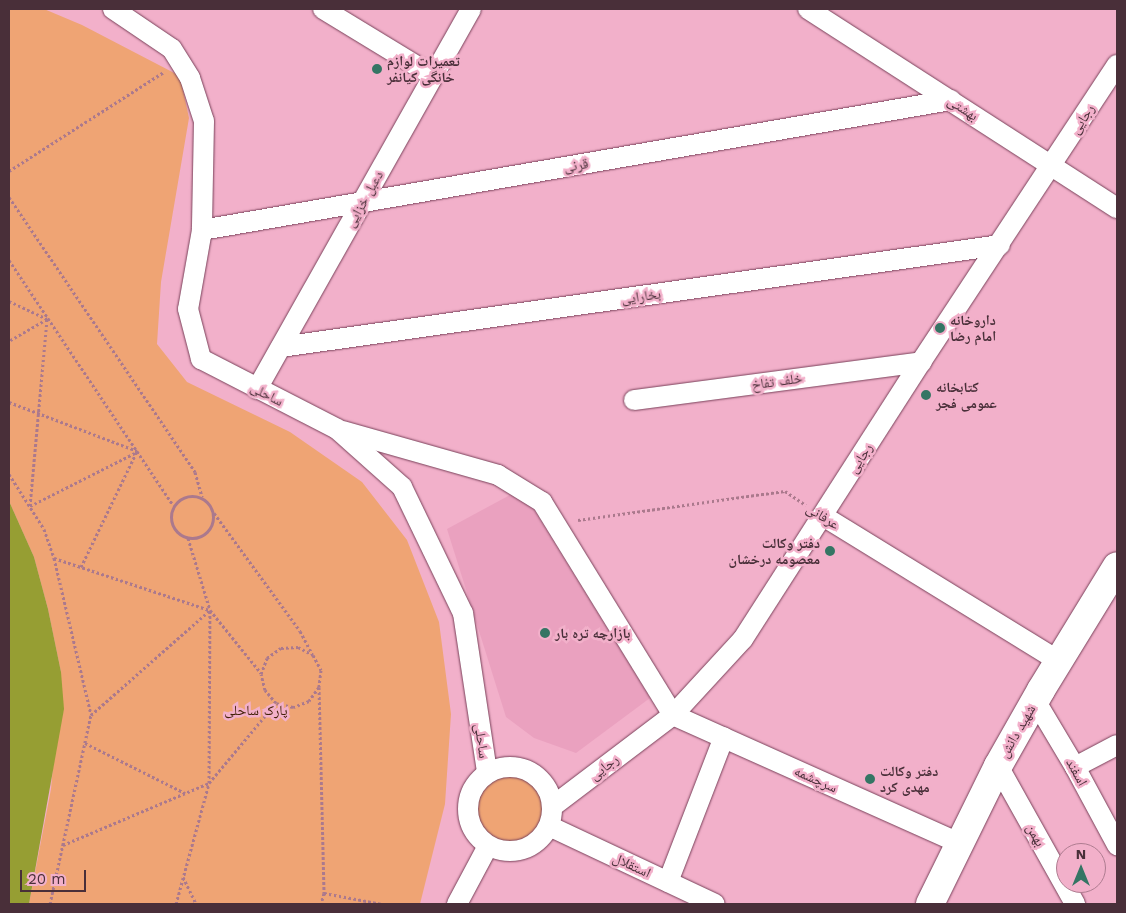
<!DOCTYPE html>
<meta charset="utf-8">
<style>
body{margin:0}
#map{position:relative;width:1126px;height:913px;overflow:hidden;background:#f2b0ca;font-family:"Work Sans","Noto Naskh Arabic",sans-serif}
div>[style]{position:absolute}
[style*='--x']{left:calc(var(--x)*1px);top:calc(var(--y)*1px);width:calc(var(--w)*1px);rotate:calc(var(--a)*1deg)}
.built>*{inset:0;background:#eaa1bf}
.green>*{inset:0;background:#efa474}
.round{border-radius:50%}
.water>*{inset:0;background:#969e33}
.path>*{height:3px;margin-top:-1.5px;transform-origin:0;background:repeating-linear-gradient(90deg,#ab798d 0 2.5px,transparent 0 5px)}
.path>.ring{margin:-1.5px;padding:0;box-sizing:content-box;background:none;border:3px solid #ab798d;border-radius:50%}
.roads{filter:drop-shadow(0 0 1px #79415a) drop-shadow(0 0 1px #79415a)}
.minor>*{height:20px;margin:-10px;padding:0 10px;transform-origin:10px;border-radius:10px;background:#fff}
.minor>.ring{margin:-10px;padding:0;box-sizing:content-box;background:none;border:20px solid #fff;border-radius:50%}
.secondary>*{height:28px;margin:-14px;padding:0 14px;transform-origin:14px;border-radius:14px;background:#fff}
.dots>*{width:14px;height:14px;translate:-50% -50%;box-sizing:border-box;border:2px solid #f2b0ca;border-radius:50%}
span{translate:-50% -50%;white-space:nowrap;text-align:center;line-height:1.15;-webkit-text-stroke:5px #f2b0ca;paint-order:stroke}
.poi-label{font-size:14px;color:#492f39;font-weight:700}
.left{translate:0 -50%;text-align:left}
.right{translate:-100% -50%;text-align:right}
.street-label{font-size:14px;color:#492f39}
.park-label{font-size:14px;color:#432108}
.frame{position:absolute;inset:0;border:10px solid #492f39;pointer-events:none}
.north{position:absolute;left:1056px;top:843px;width:50px;height:50px;box-sizing:border-box;background:#f2b0ca;border:1px solid #ae7c90;border-radius:50%;rotate:0deg;font-size:14px;font-weight:700;line-height:20px;text-align:center;color:#492f39}
.north::after{content:'';display:block;margin:auto;width:18px;height:22px;background:#357564;clip-path:polygon(50% 0,100% 100%,50% 72%,0 100%)}
.scale{position:absolute;left:20px;top:870px;width:66px;height:22px;box-sizing:border-box;border:2px solid #492f39;border-top:0;padding-left:6px;font-size:15px;line-height:18px;white-space:nowrap;color:#492f39;-webkit-text-stroke:4px #f2b0ca;paint-order:stroke}
</style>
<div id="map">
<div class="built">
<div style="clip-path:polygon(521px 489px,650px 698px,576px 753px,534px 738px,506px 717px,447px 529px)"></div>
</div>
<div class="green">
<div style="clip-path:polygon(9px 9px,44px 9px,82px 25px,180px 76px,189px 118px,161px 282px,157px 344px,187px 382px,290px 432px,362px 482px,407px 540px,439px 622px,451px 714px,445px 804px,420px 904px,29px 904px,51px 789px,61px 672px,48px 609px,34px 557px,9px 501px)"></div>
<div class="round" style="left:470px;top:769px;width:78px;height:78px"></div>
</div>
<div class="water">
<div style="clip-path:polygon(9px 501px,34px 557px,48px 609px,61px 672px,64px 709px,29px 904px,9px 904px)"></div>
</div>
<div class="path">
<div style="--x:9;--y:171;--w:184;--a:-32.6"></div>
<div style="--x:9;--y:197;--w:332;--a:55.9"></div>
<div style="--x:195;--y:472;--w:26;--a:74"></div>
<div style="--x:9;--y:260;--w:295;--a:56.2"></div>
<div style="--x:9;--y:301;--w:42;--a:25.3"></div>
<div style="--x:47;--y:319;--w:44;--a:149.9"></div>
<div style="--x:9;--y:402;--w:137;--a:20.9"></div>
<div style="--x:9;--y:474;--w:65;--a:57.5"></div>
<div style="--x:44;--y:529;--w:31;--a:71"></div>
<div style="--x:54;--y:558;--w:161;--a:76.7"></div>
<div style="--x:91;--y:715;--w:159;--a:-41.4"></div>
<div class="ring" style="left:171px;top:496px;width:39px;height:39px"></div>
<div style="--x:30;--y:506;--w:188;--a:-84.8"></div>
<div style="--x:30;--y:506;--w:120;--a:-26.8"></div>
<div style="--x:214;--y:513;--w:146;--a:53.9"></div>
<div style="--x:300;--y:631;--w:26;--a:62"></div>
<div style="--x:578;--y:520;--w:209;--a:-8"></div>
<div style="--x:785;--y:491;--w:25;--a:34"></div>
<div style="--x:188;--y:538;--w:75;--a:73"></div>
<div style="--x:210;--y:610;--w:81;--a:51"></div>
<div style="--x:54;--y:558;--w:163;--a:18.5"></div>
<div style="--x:81;--y:567;--w:129;--a:-64.2"></div>
<div style="--x:319;--y:687;--w:17;--a:126"></div>
<div style="--x:309;--y:701;--w:17;--a:159"></div>
<div style="--x:293;--y:707;--w:17;--a:-167"></div>
<div style="--x:276;--y:703;--w:17;--a:-130"></div>
<div style="--x:265;--y:690;--w:16;--a:-104"></div>
<div style="--x:261;--y:674;--w:17;--a:-69"></div>
<div style="--x:267;--y:658;--w:17;--a:-36"></div>
<div style="--x:281;--y:648;--w:17;--a:-3"></div>
<div style="--x:298;--y:647;--w:17;--a:28"></div>
<div style="--x:313;--y:655;--w:17;--a:62"></div>
<div style="--x:321;--y:670;--w:17;--a:97"></div>
<div style="--x:319;--y:687;--w:206;--a:88.6"></div>
<div style="--x:324;--y:893;--w:11;--a:105"></div>
<div style="--x:85;--y:743;--w:112;--a:26.6"></div>
<div style="--x:63;--y:845;--w:159;--a:-23"></div>
<div style="--x:209;--y:783;--w:173;--a:-89.7"></div>
<div style="--x:183;--y:877;--w:30;--a:64"></div>
<div style="--x:324;--y:893;--w:59;--a:10.7"></div>
<div style="--x:50;--y:904;--w:193;--a:-77.8"></div>
<div style="--x:176;--y:904;--w:125;--a:-74.7"></div>
<div style="--x:209;--y:783;--w:104;--a:-50.1"></div>
</div>
<div class="roads">
<div class="minor">
<div style="--x:113;--y:9;--w:71;--a:34.1"></div>
<div style="--x:172;--y:49;--w:34;--a:58"></div>
<div style="--x:190;--y:78;--w:45;--a:72"></div>
<div style="--x:204;--y:121;--w:109;--a:91.1"></div>
<div style="--x:202;--y:230;--w:80;--a:100"></div>
<div style="--x:188;--y:309;--w:52;--a:75.4"></div>
<div style="--x:201;--y:359;--w:153;--a:27.2"></div>
<div style="--x:337;--y:429;--w:87;--a:41.7"></div>
<div style="--x:402;--y:487;--w:140;--a:64.2"></div>
<div style="--x:463;--y:613;--w:161;--a:81.4"></div>
<div style="--x:323;--y:9;--w:129;--a:31.3"></div>
<div style="--x:808;--y:9;--w:368;--a:32.8"></div>
<div style="--x:202;--y:230;--w:760;--a:-9.85"></div>
<div style="--x:281;--y:347;--w:726;--a:-8.07"></div>
<div style="--x:257;--y:389;--w:436;--a:-60.6"></div>
<div style="--x:634;--y:400;--w:290;--a:-7.5"></div>
<div style="--x:343;--y:431;--w:161;--a:15.8"></div>
<div style="--x:498;--y:475;--w:52;--a:31.5"></div>
<div style="--x:542;--y:502;--w:250;--a:58.4"></div>
<div style="--x:823;--y:516;--w:277;--a:31.6"></div>
<div style="--x:1035;--y:700;--w:78;--a:59.2"></div>
<div style="--x:1075;--y:767;--w:89;--a:61.7"></div>
<div style="--x:673;--y:715;--w:313;--a:24.1"></div>
<div style="--x:998;--y:766;--w:158;--a:60.8"></div>
<div class="ring" style="left:468px;top:767px;width:64px;height:64px"></div>
<div style="--x:1075;--y:767;--w:47;--a:-27.6"></div>
<div style="--x:553;--y:806;--w:151;--a:-37.2"></div>
<div style="--x:673;--y:715;--w:103;--a:-47.4"></div>
<div style="--x:743;--y:639;--w:329;--a:-57.3"></div>
<div style="--x:921;--y:362;--w:356;--a:-56.6"></div>
<div style="--x:549;--y:826;--w:183;--a:25.2"></div>
<div style="--x:668;--y:882;--w:155;--a:-68.9"></div>
<div style="--x:457;--y:904;--w:66;--a:-61.9"></div>
</div>
<div class="secondary">
<div style="--x:930;--y:904;--w:154;--a:-63.8"></div>
<div style="--x:998;--y:766;--w:87;--a:-60.5"></div>
<div style="--x:1041;--y:690;--w:145;--a:-58.5"></div>
</div>
</div>
<div class="dots">
<div style="left:377px;top:69px;background:#357564"></div>
<div style="left:940px;top:328px;background:#357564"></div>
<div style="left:926px;top:395px;background:#357564"></div>
<div style="left:830px;top:551px;background:#357564"></div>
<div style="left:545px;top:633px;background:#357564"></div>
<div style="left:870px;top:779px;background:#357564"></div>
</div>
<div class="poi-label">
<span class="left" style="left:387px;top:69px">تعمیرات لوازم<br>خانگی کیانفر</span>
<span class="left" style="left:950px;top:328px">داروخانه<br>امام رضا</span>
<span class="left" style="left:936px;top:395px">کتابخانه<br>عمومی فجر</span>
<span class="right" style="left:820px;top:551px">دفتر وکالت<br>معصومه درخشان</span>
<span class="left" style="left:555px;top:633px">بازارچه تره بار</span>
<span class="left" style="left:880px;top:779px">دفتر وکالت<br>مهدی کرد</span>
</div>
<div class="street-label">
<span style="left:963px;top:108px;rotate:33deg">بهشتی</span>
<span style="left:1082px;top:119px;rotate:-57deg">رجایی</span>
<span style="left:576px;top:165px;rotate:-10deg">قرنی</span>
<span style="left:364px;top:199px;rotate:-61deg">دعبل خزایی</span>
<span style="left:641px;top:296px;rotate:-8deg">بخارایی</span>
<span style="left:777px;top:381px;rotate:-8deg">خلف تفاخ</span>
<span style="left:267px;top:394px;rotate:27deg">ساحلی</span>
<span style="left:860px;top:458px;rotate:-57deg">رجایی</span>
<span style="left:823px;top:516px;rotate:32deg">عرفانی</span>
<span style="left:1017px;top:731px;rotate:-60deg">شهید دانش</span>
<span style="left:482px;top:741px;rotate:82deg">ساحلی</span>
<span style="left:604px;top:767px;rotate:-37deg">رجایی</span>
<span style="left:1077px;top:772px;rotate:61deg">اسفند</span>
<span style="left:816px;top:779px;rotate:24deg">سرچشمه</span>
<span style="left:1036px;top:835px;rotate:61deg">بهمن</span>
<span style="left:632px;top:865px;rotate:25deg">استقلال</span>
</div>
<div class="park-label">
<span style="left:256px;top:710px">پارک ساحلی</span>
</div>
<div class="frame"></div>
<div class="north">N</div>
<div class="scale">20 m</div>
</div>
